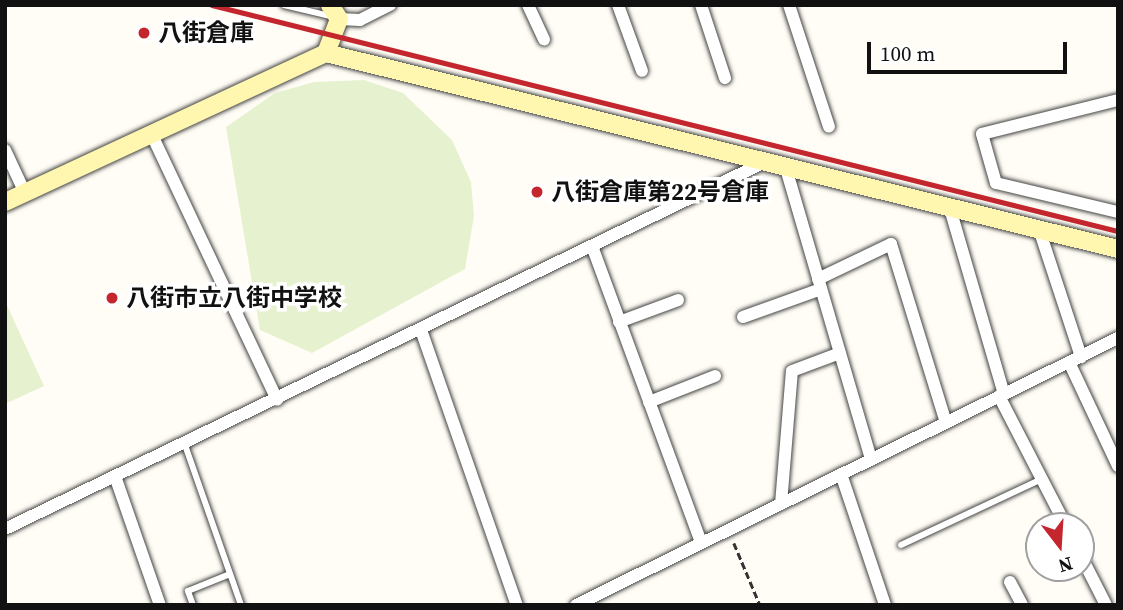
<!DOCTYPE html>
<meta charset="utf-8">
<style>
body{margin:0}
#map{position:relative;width:1123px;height:610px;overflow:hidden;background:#fffdf5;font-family:"Source Serif 4","Noto Sans JP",serif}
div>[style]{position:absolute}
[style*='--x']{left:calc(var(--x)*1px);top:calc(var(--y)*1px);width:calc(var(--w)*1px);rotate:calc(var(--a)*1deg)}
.pitch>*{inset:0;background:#e6f2cf}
.path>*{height:2.5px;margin-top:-1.25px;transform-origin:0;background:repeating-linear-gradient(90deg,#333 0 7px,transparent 0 10.5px)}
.roads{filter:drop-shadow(0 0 2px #444) drop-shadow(0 0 2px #444)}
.lane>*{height:6px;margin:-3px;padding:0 3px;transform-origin:3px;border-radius:3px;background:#fff}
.street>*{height:12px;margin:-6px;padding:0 6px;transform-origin:6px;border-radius:6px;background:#fff}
.secondary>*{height:18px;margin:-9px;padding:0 9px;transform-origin:9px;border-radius:9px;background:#fff6b0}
.rail>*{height:4.5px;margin:-2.25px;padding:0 2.25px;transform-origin:2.25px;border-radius:2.25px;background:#c4262e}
.dots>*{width:19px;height:19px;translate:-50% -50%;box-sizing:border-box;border:4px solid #fff;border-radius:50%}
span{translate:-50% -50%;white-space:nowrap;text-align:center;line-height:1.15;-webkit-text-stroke:7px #fff;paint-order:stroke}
.poi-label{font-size:24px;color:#111;font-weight:700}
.left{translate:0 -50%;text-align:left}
.frame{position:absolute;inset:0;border:7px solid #111;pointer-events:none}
.north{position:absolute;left:1025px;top:512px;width:70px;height:70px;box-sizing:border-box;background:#fff;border:2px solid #a0a0a0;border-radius:50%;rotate:163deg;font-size:19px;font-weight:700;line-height:28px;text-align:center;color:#111}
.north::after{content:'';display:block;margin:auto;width:24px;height:32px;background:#c4262e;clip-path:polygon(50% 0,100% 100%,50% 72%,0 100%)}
.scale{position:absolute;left:867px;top:42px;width:200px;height:32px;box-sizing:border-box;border:4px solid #111;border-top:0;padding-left:9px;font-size:21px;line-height:24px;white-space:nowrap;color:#111;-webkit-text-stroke:5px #fff;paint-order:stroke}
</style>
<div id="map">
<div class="pitch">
<div style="clip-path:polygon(364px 80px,403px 93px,452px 140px,471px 182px,474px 216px,465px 269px,312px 353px,260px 330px,226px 127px,275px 93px,314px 82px)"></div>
<div style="clip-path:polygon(5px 301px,44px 386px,5px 404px)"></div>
</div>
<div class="path">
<div style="--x:734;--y:543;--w:67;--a:67.2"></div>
</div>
<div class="roads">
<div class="lane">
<div style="--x:284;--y:5;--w:51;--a:13.5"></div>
<div style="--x:185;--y:445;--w:170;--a:70.7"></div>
<div style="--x:901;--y:545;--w:156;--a:-25.1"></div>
<div style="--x:193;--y:605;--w:15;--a:-110"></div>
<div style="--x:188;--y:591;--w:45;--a:-22"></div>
</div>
<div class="street">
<div style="--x:528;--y:5;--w:38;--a:65"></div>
<div style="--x:618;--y:5;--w:70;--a:70"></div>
<div style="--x:701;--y:5;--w:77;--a:71.8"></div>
<div style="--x:789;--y:5;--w:128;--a:71.8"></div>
<div style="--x:339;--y:19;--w:21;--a:3"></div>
<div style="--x:360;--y:20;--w:34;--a:-27"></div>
<div style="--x:1118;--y:100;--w:140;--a:166"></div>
<div style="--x:982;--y:134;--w:51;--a:74.1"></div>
<div style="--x:996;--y:183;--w:125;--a:13.4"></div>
<div style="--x:151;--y:133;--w:295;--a:64.7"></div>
<div style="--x:5;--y:150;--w:47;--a:65.1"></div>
<div style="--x:785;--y:165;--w:307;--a:73.7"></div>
<div style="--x:949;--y:205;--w:197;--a:73.8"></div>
<div style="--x:1039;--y:229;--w:135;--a:71.8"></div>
<div style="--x:592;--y:246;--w:316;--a:69.8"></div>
<div style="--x:818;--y:279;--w:81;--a:-25.6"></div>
<div style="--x:891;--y:244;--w:187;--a:72.9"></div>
<div style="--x:743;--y:317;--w:83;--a:-19.7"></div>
<div style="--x:619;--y:322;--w:63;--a:-20.4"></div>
<div style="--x:421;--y:330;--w:291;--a:70.8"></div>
<div style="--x:1069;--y:362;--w:115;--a:64.8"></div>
<div style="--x:999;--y:396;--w:146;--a:62.7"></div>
<div style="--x:649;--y:402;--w:71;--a:-21.5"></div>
<div style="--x:841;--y:474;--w:138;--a:71.4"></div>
<div style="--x:116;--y:479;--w:133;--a:70.8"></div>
<div style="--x:781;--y:504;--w:133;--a:-85.3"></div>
<div style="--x:792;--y:371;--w:51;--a:-20.6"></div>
<div style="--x:5;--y:529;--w:846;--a:-25.78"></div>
<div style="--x:1081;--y:556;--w:55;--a:63"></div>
<div style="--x:1010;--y:582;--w:26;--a:62"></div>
<div style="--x:576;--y:605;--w:604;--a:-26.23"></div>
</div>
<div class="secondary">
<div style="--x:326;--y:53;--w:36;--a:-69"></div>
<div style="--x:339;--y:19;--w:17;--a:-123"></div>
<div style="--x:5;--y:202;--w:354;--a:-24.9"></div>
<div style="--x:326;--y:53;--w:816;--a:13.9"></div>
</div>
</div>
<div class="rail">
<div style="--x:212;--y:5;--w:934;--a:14.01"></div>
</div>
<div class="dots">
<div style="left:144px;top:33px;background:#c4262e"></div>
<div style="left:537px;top:192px;background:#c4262e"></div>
<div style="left:112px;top:298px;background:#c4262e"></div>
</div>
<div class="poi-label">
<span class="left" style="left:158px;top:33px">八街倉庫</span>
<span class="left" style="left:551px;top:192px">八街倉庫第22号倉庫</span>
<span class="left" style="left:126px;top:298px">八街市立八街中学校</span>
</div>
<div class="frame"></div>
<div class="north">N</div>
<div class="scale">100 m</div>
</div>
